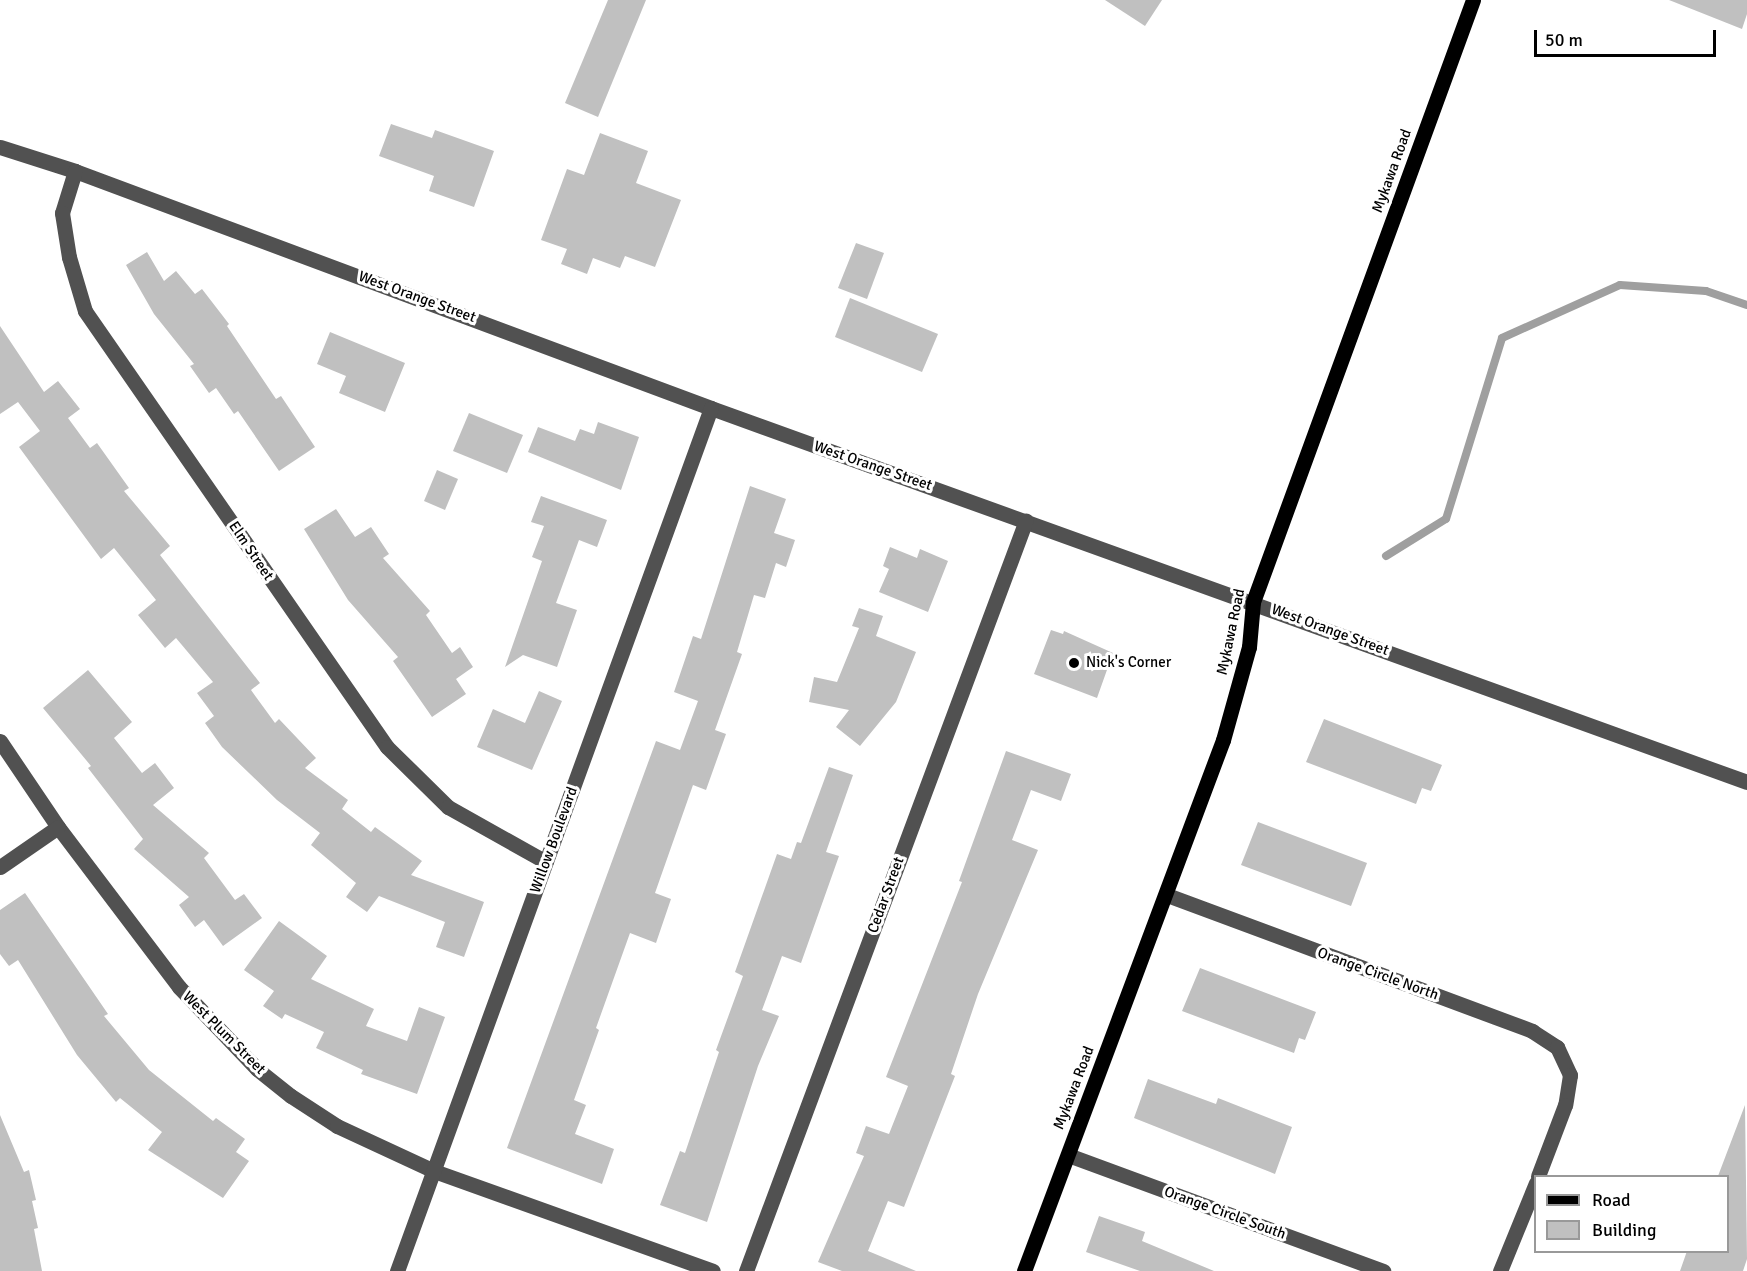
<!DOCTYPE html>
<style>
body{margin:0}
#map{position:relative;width:1747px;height:1271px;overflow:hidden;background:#fff;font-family:Signika,sans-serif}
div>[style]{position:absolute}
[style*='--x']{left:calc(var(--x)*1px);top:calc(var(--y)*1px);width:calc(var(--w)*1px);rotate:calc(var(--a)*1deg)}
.stream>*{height:8px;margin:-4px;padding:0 4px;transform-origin:4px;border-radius:4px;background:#9f9f9f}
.building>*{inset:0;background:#c0c0c0}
.minor>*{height:15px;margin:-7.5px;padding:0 7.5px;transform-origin:7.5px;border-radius:7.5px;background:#515151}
.major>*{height:15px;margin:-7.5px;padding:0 7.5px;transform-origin:7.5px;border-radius:7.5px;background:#000}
.dots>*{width:16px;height:16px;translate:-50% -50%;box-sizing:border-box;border:3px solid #fff;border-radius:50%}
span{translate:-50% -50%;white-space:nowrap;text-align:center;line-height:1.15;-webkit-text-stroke:6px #fff;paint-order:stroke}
.street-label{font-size:15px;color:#000}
.poi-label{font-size:15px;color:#000}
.left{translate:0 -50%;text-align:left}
.legend{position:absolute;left:1534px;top:1175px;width:195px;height:78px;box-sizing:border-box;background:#fff;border:2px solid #999;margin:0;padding:8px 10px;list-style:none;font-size:18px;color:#000}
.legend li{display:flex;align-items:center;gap:12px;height:30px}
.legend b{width:30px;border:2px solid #999}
.scale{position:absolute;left:1534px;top:30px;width:182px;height:27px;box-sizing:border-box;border:3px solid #000;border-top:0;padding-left:8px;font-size:18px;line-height:21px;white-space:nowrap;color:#000;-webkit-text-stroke:4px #fff;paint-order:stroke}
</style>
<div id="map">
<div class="stream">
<div style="--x:1386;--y:556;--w:70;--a:-31.7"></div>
<div style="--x:1446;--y:519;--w:189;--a:-72.8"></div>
<div style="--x:1502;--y:338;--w:129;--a:-24.2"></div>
<div style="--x:1620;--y:285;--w:86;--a:4"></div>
<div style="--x:1706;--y:291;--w:43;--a:18.9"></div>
</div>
<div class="building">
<div style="clip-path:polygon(608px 0,646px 0,598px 117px,565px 103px)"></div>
<div style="clip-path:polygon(1105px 0,1162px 0,1145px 26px)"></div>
<div style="clip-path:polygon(1669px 0,1747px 0,1747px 14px,1742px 29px)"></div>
<div style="clip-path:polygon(391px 124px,432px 138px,435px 130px,494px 151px,474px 207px,429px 191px,434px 176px,379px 156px)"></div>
<div style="clip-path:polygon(600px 133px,648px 151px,636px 183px,681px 200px,655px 267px,625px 256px,620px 268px,593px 258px,587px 274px,561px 264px,567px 249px,541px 240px,567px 169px,584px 175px)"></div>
<div style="clip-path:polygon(856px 243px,884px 253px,867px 299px,838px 288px)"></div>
<div style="clip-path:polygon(147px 252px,164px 281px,176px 271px,195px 294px,202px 289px,229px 324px,227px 326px,276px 399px,281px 396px,315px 447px,279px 471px,238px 411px,234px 414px,216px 388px,209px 393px,190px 366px,194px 364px,154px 314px,126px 265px)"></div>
<div style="clip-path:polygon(850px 298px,938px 334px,922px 372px,835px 337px)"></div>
<div style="clip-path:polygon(0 326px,44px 392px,58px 381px,80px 409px,68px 418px,90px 448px,97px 443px,129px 488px,124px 491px,170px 546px,160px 555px,260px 683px,251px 690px,275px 723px,279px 719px,316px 758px,305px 768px,348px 800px,342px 809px,371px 832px,375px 827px,422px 861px,411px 875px,484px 902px,464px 957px,436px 947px,445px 922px,379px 896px,367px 912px,346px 897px,356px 883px,311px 845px,320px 833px,277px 800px,222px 747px,205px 723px,214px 716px,197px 693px,213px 682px,176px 638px,165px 648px,138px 615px,156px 600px,114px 548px,101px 559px,19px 447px,40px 431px,18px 402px,0 414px)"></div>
<div style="clip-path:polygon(330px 332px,405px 363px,385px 412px,339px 393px,346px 376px,317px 364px)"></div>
<div style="clip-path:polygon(469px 413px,523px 435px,507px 473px,453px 451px)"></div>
<div style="clip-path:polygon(598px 422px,639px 437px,621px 490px,528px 452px,538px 427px,575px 441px,580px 429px,594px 434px)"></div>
<div style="clip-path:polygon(437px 470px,458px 479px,445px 510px,424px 501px)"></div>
<div style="clip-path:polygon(750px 486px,786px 499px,774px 533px,795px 540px,786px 567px,776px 563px,765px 598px,754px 595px,737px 652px,742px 654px,715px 730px,726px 734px,706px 790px,693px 785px,655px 893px,671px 899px,656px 943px,630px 933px,596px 1028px,599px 1030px,574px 1100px,586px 1105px,575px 1134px,614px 1149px,602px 1184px,507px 1148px,656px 741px,680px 750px,698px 701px,674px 692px,693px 636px,701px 639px)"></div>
<div style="clip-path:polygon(541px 496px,607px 520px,597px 547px,579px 540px,556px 603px,577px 610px,557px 667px,523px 655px,505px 667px,542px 561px,532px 557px,544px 526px,531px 522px)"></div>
<div style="clip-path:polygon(336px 509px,355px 537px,371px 527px,389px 554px,383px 558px,430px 611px,426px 615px,452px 653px,460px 647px,473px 667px,456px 679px,466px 694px,432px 717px,393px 661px,398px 657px,348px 600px,304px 529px)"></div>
<div style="clip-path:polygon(890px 547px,917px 558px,920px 549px,948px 561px,928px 612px,879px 592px,889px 569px,883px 566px)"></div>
<div style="clip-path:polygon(859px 608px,883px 616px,876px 636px,916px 652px,896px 702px,860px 746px,836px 727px,849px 710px,809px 702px,814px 677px,837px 682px,859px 628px,852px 626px)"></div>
<div style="clip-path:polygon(1051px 630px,1063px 634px,1064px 631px,1113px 653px,1097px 698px,1034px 674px)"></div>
<div style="clip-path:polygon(88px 670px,132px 722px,114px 738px,142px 773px,155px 763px,174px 788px,153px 805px,209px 853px,204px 858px,235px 900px,244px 894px,262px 918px,223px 946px,204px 920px,195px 927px,179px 905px,189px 897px,134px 849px,143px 839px,88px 768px,91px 766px,43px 708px)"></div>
<div style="clip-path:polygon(539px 691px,562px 701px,532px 770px,477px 747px,493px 709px,525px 723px)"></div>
<div style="clip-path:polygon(1324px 719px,1442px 765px,1431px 791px,1422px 788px,1416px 804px,1306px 762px)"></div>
<div style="clip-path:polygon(1006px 751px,1071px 774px,1061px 801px,1031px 790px,1012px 840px,1038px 850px,978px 994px,951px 1074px,955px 1076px,904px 1207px,888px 1201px,868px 1251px,916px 1271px,842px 1271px,818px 1262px,864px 1156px,856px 1153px,866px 1126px,889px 1134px,908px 1086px,886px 1077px,962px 882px,959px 881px)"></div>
<div style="clip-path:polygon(829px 767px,853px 775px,826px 852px,839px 856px,801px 963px,782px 956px,762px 1010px,779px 1016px,758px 1066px,707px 1222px,660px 1205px,680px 1151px,685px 1153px,719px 1052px,716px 1050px,743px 976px,735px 972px,777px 854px,791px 859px,797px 842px,801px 843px)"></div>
<div style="clip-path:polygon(1258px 822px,1367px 863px,1351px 906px,1241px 865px)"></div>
<div style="clip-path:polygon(25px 893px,108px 1014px,104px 1016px,149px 1070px,213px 1121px,216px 1118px,245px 1139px,236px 1152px,249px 1161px,223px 1198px,148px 1150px,162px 1132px,120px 1098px,116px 1102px,77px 1055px,18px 960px,9px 966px,0 954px,0 910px)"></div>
<div style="clip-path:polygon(279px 921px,327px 956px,311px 979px,374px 1009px,366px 1026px,407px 1041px,419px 1007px,445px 1017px,417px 1094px,361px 1074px,363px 1070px,316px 1048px,324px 1032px,285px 1014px,282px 1019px,263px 1006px,274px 991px,244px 970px)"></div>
<div style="clip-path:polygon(1200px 968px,1316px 1012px,1305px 1040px,1299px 1038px,1294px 1053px,1182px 1011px)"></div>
<div style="clip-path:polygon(1148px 1079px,1216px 1104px,1218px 1098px,1292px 1127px,1275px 1174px,1134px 1118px)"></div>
<div style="clip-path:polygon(1745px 1105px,1747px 1259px,1743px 1271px,1680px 1271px,1687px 1251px,1728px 1251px,1728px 1176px,1718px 1176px)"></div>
<div style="clip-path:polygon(0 1115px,24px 1172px,29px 1170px,36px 1200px,32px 1201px,38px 1228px,34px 1229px,42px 1271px,0 1271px)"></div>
<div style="clip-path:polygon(1099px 1216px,1145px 1232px,1142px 1241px,1214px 1271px,1140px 1271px,1086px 1252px)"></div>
</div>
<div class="minor">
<div style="--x:0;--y:147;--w:79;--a:17.7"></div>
<div style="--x:75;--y:171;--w:679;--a:20.44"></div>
<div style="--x:711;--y:408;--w:1101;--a:19.85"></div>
<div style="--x:75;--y:171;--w:44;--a:107.2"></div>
<div style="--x:62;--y:213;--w:45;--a:81"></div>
<div style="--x:69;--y:257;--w:56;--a:73.5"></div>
<div style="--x:85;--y:311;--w:530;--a:55.29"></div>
<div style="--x:387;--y:747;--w:86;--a:44.5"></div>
<div style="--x:448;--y:807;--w:112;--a:29.3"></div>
<div style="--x:0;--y:741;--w:104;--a:56"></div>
<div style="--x:58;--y:827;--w:201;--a:52.9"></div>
<div style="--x:179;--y:987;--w:113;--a:46.4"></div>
<div style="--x:257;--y:1069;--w:43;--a:38.5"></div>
<div style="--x:291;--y:1096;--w:55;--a:33.1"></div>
<div style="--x:337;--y:1126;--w:107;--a:24.9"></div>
<div style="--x:434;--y:1171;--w:296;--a:19.7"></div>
<div style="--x:0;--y:867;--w:70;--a:-34.6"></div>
<div style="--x:1167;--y:895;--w:390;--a:20.4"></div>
<div style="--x:1532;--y:1031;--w:30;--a:33"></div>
<div style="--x:1557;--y:1047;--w:31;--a:65"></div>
<div style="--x:1570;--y:1075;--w:30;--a:99"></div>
<div style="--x:1565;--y:1105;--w:76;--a:110.8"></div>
<div style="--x:1068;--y:1155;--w:336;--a:20.2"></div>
<div style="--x:397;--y:1271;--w:918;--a:-70.01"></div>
<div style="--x:746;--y:1271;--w:801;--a:-69.55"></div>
<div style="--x:1500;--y:1271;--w:95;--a:-67.8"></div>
</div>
<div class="major">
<div style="--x:1024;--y:1271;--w:567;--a:-69.46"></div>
<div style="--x:1223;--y:740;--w:97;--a:-74.4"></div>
<div style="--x:1249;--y:647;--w:45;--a:-84.9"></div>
<div style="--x:1253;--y:602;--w:641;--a:-69.93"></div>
</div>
<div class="dots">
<div style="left:1074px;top:663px;background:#000"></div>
</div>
<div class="street-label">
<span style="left:1392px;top:171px;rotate:-70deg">Mykawa Road</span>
<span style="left:417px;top:297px;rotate:20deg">West Orange Street</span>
<span style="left:873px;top:466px;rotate:19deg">West Orange Street</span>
<span style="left:251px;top:551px;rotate:56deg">Elm Street</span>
<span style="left:1330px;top:630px;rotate:20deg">West Orange Street</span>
<span style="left:1231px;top:632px;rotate:-78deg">Mykawa Road</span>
<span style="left:554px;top:840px;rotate:-70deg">Willow Boulevard</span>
<span style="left:886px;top:895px;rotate:-70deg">Cedar Street</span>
<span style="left:1378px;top:974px;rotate:20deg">Orange Circle North</span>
<span style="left:224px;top:1033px;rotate:45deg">West Plum Street</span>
<span style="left:1074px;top:1088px;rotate:-69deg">Mykawa Road</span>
<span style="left:1225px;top:1213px;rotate:20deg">Orange Circle South</span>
</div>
<div class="poi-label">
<span class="left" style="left:1086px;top:663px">Nick's Corner</span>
</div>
<ul class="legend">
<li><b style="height:8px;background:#000"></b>Road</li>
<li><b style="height:16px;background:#c0c0c0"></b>Building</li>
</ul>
<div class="scale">50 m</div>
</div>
